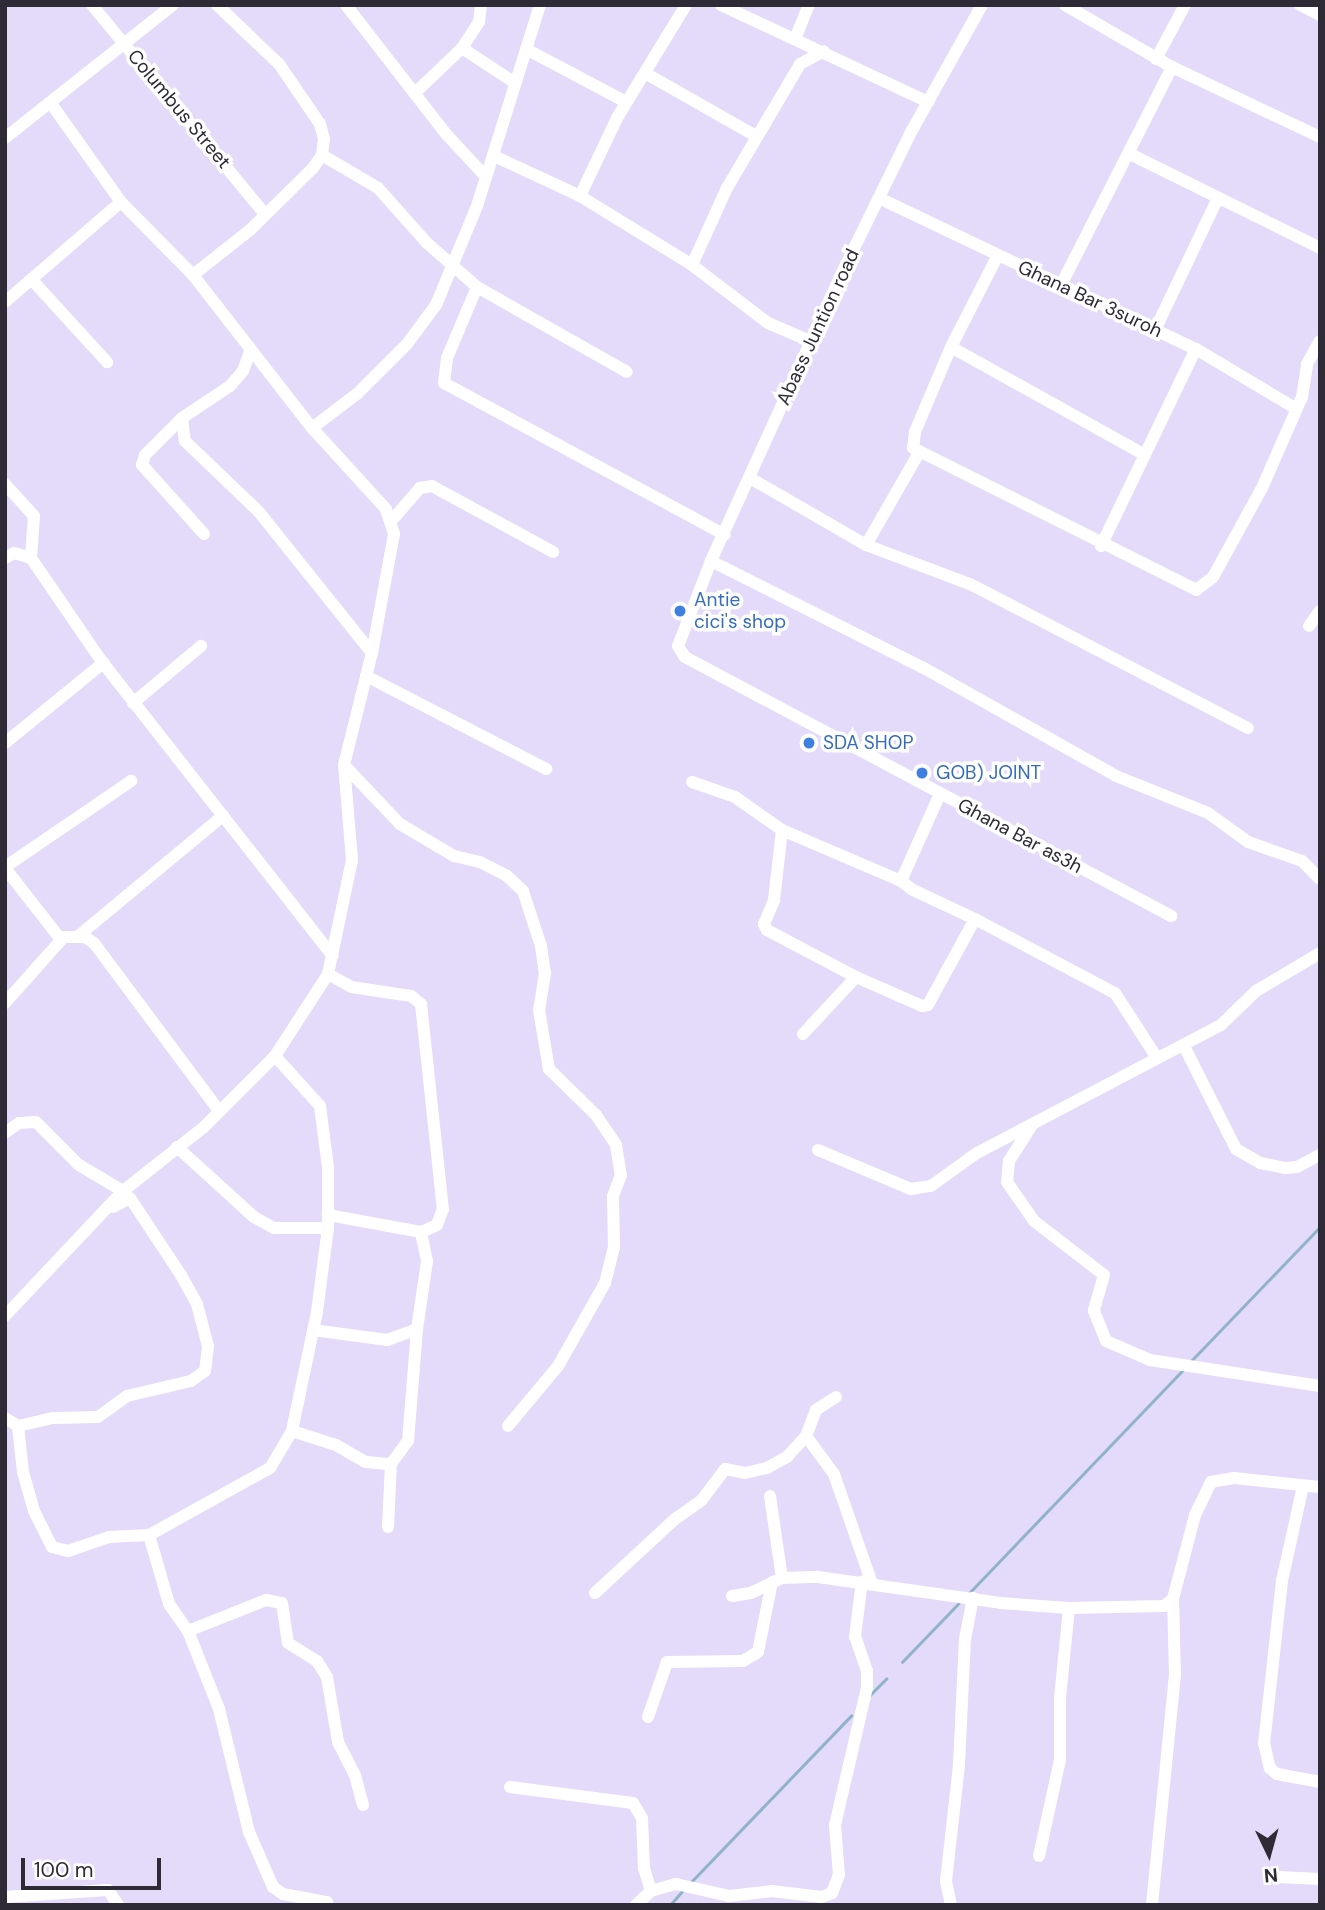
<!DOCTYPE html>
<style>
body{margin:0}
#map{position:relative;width:1325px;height:1910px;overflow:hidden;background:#e4daf9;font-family:"DM Sans",sans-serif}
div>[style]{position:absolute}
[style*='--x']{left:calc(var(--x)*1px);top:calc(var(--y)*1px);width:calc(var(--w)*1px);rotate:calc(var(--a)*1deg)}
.stream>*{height:2.5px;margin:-1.25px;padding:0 1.25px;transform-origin:1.25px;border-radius:1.25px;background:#90b3c9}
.minor>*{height:12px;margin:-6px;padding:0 6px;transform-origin:6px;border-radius:6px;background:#fff}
.dots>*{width:19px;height:19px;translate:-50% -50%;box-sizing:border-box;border:4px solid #fff;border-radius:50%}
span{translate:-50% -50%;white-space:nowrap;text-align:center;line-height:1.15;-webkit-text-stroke:7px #fff;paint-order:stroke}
.street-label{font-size:19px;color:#2e2a36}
.shop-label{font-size:19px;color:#366cbe}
.left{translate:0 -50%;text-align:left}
.frame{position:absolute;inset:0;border:7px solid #2e2a36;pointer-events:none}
.north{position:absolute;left:1234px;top:1819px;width:70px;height:70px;-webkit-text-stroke:5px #fff;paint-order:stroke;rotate:175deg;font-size:19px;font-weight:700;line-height:28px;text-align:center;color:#2e2a36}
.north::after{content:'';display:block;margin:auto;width:24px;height:32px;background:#2e2a36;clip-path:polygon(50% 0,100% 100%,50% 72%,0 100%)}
.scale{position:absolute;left:21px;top:1858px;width:140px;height:32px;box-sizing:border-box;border:4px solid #2e2a36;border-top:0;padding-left:9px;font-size:21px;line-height:24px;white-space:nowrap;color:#2e2a36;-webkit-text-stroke:5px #fff;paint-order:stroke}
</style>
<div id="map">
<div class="stream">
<div style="--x:1190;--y:1362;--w:187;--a:-46.1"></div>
<div style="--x:970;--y:1592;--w:308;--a:-46.2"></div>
<div style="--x:902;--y:1662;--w:81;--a:-46"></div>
<div style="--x:870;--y:1695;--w:23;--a:-45"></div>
<div style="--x:691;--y:1882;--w:231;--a:-46.1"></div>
<div style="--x:670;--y:1905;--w:21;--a:-49"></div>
</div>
<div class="minor">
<div style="--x:92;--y:5;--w:271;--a:50.4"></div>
<div style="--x:346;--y:5;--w:165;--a:52.2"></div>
<div style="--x:447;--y:135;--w:57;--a:47.1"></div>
<div style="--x:721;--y:5;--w:229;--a:25.1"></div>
<div style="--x:982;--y:5;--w:143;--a:119.2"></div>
<div style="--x:912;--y:130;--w:157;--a:116.1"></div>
<div style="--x:843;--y:271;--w:319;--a:114.5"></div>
<div style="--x:711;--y:561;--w:91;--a:111.2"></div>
<div style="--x:678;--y:646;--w:13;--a:58"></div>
<div style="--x:685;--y:657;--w:551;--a:28.05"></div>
<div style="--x:1065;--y:5;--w:124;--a:30.1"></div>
<div style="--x:1172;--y:67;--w:164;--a:25.3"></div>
<div style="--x:1300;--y:5;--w:22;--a:27"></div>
<div style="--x:795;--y:39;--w:37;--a:-68"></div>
<div style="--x:462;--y:48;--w:64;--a:33.4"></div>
<div style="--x:526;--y:49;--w:113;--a:27.9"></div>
<div style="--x:1156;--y:59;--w:61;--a:-61.8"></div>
<div style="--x:645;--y:73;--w:128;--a:29.6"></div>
<div style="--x:416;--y:92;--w:64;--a:-43.7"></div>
<div style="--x:462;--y:48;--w:31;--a:-57"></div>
<div style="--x:479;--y:22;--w:17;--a:-83"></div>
<div style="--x:5;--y:138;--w:214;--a:-38.4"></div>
<div style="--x:1130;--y:154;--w:212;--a:26.3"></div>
<div style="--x:322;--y:155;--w:65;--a:30.5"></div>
<div style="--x:378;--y:188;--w:74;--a:48.3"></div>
<div style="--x:427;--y:243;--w:67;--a:41.3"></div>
<div style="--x:477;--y:287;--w:77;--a:112.9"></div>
<div style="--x:447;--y:358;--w:25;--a:97"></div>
<div style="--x:444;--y:383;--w:319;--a:28.4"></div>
<div style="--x:494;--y:156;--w:95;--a:24.9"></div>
<div style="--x:580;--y:196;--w:86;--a:-64.6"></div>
<div style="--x:617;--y:118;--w:132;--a:-58.6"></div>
<div style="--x:580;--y:196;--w:132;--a:31.6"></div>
<div style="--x:881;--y:199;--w:349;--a:25.5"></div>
<div style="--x:1196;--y:349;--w:115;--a:30.8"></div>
<div style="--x:998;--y:255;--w:103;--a:117.1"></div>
<div style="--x:951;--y:347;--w:92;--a:113"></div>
<div style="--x:915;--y:432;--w:16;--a:97"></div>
<div style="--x:913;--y:448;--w:317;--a:26.6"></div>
<div style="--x:1196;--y:590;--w:21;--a:-37"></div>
<div style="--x:1213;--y:577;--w:102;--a:-61.2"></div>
<div style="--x:1262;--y:488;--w:99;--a:-66.3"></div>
<div style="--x:1302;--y:397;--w:33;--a:-81"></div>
<div style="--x:1307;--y:364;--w:26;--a:-61"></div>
<div style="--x:193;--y:275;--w:73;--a:-38.3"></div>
<div style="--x:250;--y:230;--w:88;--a:-44.5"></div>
<div style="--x:313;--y:168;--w:16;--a:-55"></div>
<div style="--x:322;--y:155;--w:16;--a:-83"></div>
<div style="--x:324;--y:139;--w:16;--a:-105"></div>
<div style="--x:320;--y:124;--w:73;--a:-124.3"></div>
<div style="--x:279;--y:64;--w:86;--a:-136.4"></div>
<div style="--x:33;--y:281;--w:110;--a:47.6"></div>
<div style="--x:1061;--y:285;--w:245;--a:-63"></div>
<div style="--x:477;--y:287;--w:172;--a:29.5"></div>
<div style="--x:5;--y:302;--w:153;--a:-40.8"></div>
<div style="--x:1155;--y:330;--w:146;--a:-64.5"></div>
<div style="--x:810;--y:341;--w:46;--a:-156.8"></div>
<div style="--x:768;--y:323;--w:96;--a:-142.7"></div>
<div style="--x:692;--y:265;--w:85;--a:-65.6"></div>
<div style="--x:727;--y:188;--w:144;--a:-59.5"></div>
<div style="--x:800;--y:64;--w:27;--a:-28"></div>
<div style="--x:951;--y:347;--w:222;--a:29.1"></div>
<div style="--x:182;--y:418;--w:23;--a:83"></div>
<div style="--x:185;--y:441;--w:103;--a:43.8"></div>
<div style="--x:259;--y:512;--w:181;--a:51.3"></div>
<div style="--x:312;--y:428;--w:58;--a:-37.3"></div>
<div style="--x:358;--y:393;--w:69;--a:-45"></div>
<div style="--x:407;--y:344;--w:49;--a:-53.4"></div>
<div style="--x:436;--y:305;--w:107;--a:-67.5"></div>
<div style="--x:477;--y:206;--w:211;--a:-72.6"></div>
<div style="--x:750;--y:478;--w:134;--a:30"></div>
<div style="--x:866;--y:545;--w:111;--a:20.6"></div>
<div style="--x:970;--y:584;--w:313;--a:27.4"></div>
<div style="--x:5;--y:484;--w:43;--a:47.8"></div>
<div style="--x:34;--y:516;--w:42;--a:94.1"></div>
<div style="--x:392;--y:520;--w:43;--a:-48.8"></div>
<div style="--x:420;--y:488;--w:12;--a:-9"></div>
<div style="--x:432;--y:486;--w:138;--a:28.6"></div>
<div style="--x:204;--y:534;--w:93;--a:-131.9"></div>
<div style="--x:142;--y:465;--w:10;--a:-73"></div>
<div style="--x:145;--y:455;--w:52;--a:-45"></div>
<div style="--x:182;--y:418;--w:58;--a:-33.7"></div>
<div style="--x:230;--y:386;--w:20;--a:-49"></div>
<div style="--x:243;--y:371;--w:23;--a:-70"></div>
<div style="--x:866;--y:545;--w:106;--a:-60.1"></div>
<div style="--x:1101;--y:546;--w:219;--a:-64.3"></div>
<div style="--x:5;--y:558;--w:10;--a:-29"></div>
<div style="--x:14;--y:553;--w:18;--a:16"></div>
<div style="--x:31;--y:558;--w:127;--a:55.6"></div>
<div style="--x:103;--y:663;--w:372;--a:51.9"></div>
<div style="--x:711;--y:561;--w:236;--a:26.7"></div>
<div style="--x:922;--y:667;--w:223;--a:29.3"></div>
<div style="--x:1116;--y:776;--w:99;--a:21.9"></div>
<div style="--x:1208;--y:813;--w:49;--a:35.9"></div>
<div style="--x:1248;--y:842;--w:57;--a:19.4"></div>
<div style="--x:1302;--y:861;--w:25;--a:45"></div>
<div style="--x:1309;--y:626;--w:19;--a:-54"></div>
<div style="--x:366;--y:676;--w:203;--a:27.3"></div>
<div style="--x:133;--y:703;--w:89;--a:-40"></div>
<div style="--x:5;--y:743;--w:127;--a:-39.2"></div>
<div style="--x:345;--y:766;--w:80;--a:46.5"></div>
<div style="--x:400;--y:824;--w:63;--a:30.7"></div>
<div style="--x:454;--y:856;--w:27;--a:13"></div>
<div style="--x:480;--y:862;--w:30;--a:27"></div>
<div style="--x:507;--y:876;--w:22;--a:43"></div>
<div style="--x:523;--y:891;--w:58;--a:71.9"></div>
<div style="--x:541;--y:946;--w:27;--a:82"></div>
<div style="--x:545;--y:973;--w:37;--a:99"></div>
<div style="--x:539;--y:1010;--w:60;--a:80.4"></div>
<div style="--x:549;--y:1069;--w:66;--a:44.4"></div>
<div style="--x:596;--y:1115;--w:36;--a:56"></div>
<div style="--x:616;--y:1145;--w:30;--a:81"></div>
<div style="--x:621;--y:1175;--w:22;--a:111"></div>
<div style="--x:613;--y:1196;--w:51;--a:88.9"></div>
<div style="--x:614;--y:1247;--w:37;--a:104"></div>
<div style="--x:605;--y:1283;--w:95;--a:119.5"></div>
<div style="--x:558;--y:1366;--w:78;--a:129.8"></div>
<div style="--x:692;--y:782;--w:46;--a:19.2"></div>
<div style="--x:735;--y:797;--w:57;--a:35.1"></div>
<div style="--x:5;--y:867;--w:153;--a:-34.3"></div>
<div style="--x:5;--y:868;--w:88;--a:52"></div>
<div style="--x:59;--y:937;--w:26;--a:0"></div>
<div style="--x:85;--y:937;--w:11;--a:34"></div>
<div style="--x:94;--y:943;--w:209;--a:53.3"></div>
<div style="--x:901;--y:881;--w:95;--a:-65.9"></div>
<div style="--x:975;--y:919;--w:98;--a:118.7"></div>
<div style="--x:928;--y:1005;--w:6;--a:171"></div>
<div style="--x:922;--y:1006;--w:72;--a:-156.3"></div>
<div style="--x:856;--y:977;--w:101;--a:-152.2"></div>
<div style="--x:767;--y:930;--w:7;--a:-117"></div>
<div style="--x:764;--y:924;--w:26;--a:-67"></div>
<div style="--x:774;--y:900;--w:70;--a:-83.5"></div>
<div style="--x:782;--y:830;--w:129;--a:23.2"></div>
<div style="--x:901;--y:881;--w:15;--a:37"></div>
<div style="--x:913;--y:890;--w:68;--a:25.1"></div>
<div style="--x:975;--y:919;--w:158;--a:27.9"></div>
<div style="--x:1115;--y:993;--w:77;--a:57.1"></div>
<div style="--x:77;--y:937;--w:190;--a:-39.7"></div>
<div style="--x:328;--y:974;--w:26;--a:29"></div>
<div style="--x:351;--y:987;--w:61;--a:8.5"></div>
<div style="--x:411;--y:996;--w:13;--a:39"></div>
<div style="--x:421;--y:1004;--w:206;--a:83.9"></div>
<div style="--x:443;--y:1209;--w:17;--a:111"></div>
<div style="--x:437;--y:1225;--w:17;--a:156"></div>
<div style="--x:421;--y:1232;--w:95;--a:-169.6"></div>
<div style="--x:5;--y:1003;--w:87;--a:-48.3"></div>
<div style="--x:803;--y:1034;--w:78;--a:-47.1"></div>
<div style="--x:1184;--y:1046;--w:115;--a:63.2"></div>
<div style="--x:1236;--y:1149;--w:28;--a:30"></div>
<div style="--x:1260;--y:1163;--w:25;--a:11"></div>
<div style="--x:1285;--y:1168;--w:12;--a:-5"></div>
<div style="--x:1297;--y:1167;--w:26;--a:-28"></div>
<div style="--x:275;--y:1056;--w:67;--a:48"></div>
<div style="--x:320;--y:1106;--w:63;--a:82.6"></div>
<div style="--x:328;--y:1168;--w:60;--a:90"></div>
<div style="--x:328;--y:1228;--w:85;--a:97.5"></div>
<div style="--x:317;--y:1312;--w:122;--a:101.9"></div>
<div style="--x:292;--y:1431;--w:43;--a:120.7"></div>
<div style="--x:270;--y:1468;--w:138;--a:151"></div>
<div style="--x:149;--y:1535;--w:72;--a:73.8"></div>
<div style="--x:169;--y:1604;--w:33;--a:55"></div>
<div style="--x:188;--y:1631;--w:84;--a:-21.7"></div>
<div style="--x:266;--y:1600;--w:16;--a:11"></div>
<div style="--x:282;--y:1603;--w:40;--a:81.5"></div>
<div style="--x:288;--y:1643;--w:34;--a:32"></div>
<div style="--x:317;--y:1661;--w:19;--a:58"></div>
<div style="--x:327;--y:1677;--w:66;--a:80.4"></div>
<div style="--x:338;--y:1742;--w:37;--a:63"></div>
<div style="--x:355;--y:1775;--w:31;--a:75"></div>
<div style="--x:1032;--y:1125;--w:43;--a:122.6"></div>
<div style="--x:1009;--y:1161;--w:21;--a:95"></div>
<div style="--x:1007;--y:1182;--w:47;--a:55.3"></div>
<div style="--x:1034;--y:1221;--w:88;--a:37.6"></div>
<div style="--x:1104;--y:1275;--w:37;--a:106"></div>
<div style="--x:1094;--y:1311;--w:32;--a:68"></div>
<div style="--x:1106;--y:1341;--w:48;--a:23.4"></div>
<div style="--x:1150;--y:1360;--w:172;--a:8.7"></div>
<div style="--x:5;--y:1133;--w:17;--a:-36"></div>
<div style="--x:19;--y:1123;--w:17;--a:-3"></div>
<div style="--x:36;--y:1122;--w:61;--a:45"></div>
<div style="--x:79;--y:1165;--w:51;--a:30.6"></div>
<div style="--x:177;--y:1147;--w:104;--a:42.3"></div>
<div style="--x:254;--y:1217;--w:23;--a:29"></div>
<div style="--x:274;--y:1228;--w:54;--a:0"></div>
<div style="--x:818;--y:1150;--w:101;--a:22.8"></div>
<div style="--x:911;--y:1189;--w:20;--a:-9"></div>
<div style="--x:931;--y:1186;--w:57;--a:-35.7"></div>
<div style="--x:977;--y:1153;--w:276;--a:-27.7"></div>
<div style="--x:1221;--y:1025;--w:49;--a:-44.2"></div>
<div style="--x:1256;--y:991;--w:74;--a:-30.7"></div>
<div style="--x:5;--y:1316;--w:172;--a:-46.7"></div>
<div style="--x:123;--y:1191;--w:103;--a:-38.3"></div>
<div style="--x:204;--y:1127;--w:100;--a:-45"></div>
<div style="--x:275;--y:1056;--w:98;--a:-57.1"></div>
<div style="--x:328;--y:974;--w:116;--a:-78.1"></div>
<div style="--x:352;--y:860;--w:95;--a:-94.8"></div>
<div style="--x:344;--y:765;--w:115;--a:-76"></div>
<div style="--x:372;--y:653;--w:121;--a:-79.5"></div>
<div style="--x:394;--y:534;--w:26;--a:-108"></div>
<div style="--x:386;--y:509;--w:110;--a:-132.4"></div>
<div style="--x:312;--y:428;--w:194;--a:-127.9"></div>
<div style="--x:193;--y:275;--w:103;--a:-134.6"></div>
<div style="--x:121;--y:202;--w:119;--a:-125.4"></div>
<div style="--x:313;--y:1330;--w:75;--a:7.7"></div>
<div style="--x:387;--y:1340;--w:32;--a:-20"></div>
<div style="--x:417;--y:1329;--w:69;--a:-81.6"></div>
<div style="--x:427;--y:1261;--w:30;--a:-102"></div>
<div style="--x:836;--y:1397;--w:24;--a:147"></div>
<div style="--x:816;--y:1410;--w:28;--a:111"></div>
<div style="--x:806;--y:1436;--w:47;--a:53.6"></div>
<div style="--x:834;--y:1474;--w:113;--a:70.9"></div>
<div style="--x:5;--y:1418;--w:15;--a:32"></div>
<div style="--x:18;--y:1426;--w:46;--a:83.8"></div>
<div style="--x:23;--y:1472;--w:41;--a:74.2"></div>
<div style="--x:34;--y:1511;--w:40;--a:63.4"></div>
<div style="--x:52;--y:1547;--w:16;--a:14"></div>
<div style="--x:68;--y:1551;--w:43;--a:-18.9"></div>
<div style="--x:109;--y:1537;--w:40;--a:-2.9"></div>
<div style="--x:18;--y:1426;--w:36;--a:-13"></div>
<div style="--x:53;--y:1418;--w:45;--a:-1.3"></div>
<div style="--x:98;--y:1417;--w:36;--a:-36"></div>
<div style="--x:127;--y:1396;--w:66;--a:-13.2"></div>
<div style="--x:191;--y:1381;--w:17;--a:-36"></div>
<div style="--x:205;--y:1371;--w:25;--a:-83"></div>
<div style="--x:208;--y:1346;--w:43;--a:-104.7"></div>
<div style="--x:197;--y:1304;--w:33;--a:-119"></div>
<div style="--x:181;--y:1275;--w:92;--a:-123.5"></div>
<div style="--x:130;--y:1198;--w:19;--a:152"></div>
<div style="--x:292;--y:1431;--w:46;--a:17.7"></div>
<div style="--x:336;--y:1445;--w:34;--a:30"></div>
<div style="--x:366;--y:1462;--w:25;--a:5"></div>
<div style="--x:1303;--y:1486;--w:97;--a:102.5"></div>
<div style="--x:1282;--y:1581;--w:163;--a:96.3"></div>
<div style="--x:1264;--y:1743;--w:26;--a:77"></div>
<div style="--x:1270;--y:1768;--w:9;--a:41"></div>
<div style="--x:1277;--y:1774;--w:44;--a:10.5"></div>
<div style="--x:770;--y:1496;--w:83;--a:81.7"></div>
<div style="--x:388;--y:1527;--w:63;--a:-87.3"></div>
<div style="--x:391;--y:1464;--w:29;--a:-54"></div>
<div style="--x:408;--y:1441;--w:112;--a:-85.4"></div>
<div style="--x:595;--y:1593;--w:109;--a:-42.8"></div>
<div style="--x:675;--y:1519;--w:32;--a:-35"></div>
<div style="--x:701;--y:1501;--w:40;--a:-53"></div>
<div style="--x:725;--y:1469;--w:20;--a:11"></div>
<div style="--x:745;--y:1473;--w:23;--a:-13"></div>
<div style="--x:767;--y:1468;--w:23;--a:-29"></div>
<div style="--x:787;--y:1457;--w:28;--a:-48"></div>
<div style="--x:732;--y:1596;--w:19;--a:-9"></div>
<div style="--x:751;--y:1593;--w:34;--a:-26"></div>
<div style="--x:782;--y:1578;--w:36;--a:-2"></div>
<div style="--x:818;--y:1577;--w:184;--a:8.1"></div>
<div style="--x:1000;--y:1603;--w:69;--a:4.1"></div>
<div style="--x:1069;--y:1608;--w:95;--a:-1.2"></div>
<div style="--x:1164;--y:1606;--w:11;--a:-38"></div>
<div style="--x:1173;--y:1599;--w:87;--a:-75.3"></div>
<div style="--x:1195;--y:1515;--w:37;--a:-64"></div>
<div style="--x:1211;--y:1482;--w:23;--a:-10"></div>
<div style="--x:1234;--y:1478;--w:86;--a:6"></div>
<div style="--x:188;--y:1631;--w:84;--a:68.3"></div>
<div style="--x:219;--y:1709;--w:127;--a:76.3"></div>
<div style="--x:249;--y:1832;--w:60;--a:66.4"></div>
<div style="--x:273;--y:1887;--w:12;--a:35"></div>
<div style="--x:283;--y:1894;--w:45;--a:10.3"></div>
<div style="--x:648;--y:1717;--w:58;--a:-70.9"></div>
<div style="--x:667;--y:1662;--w:76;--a:-0.8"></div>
<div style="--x:743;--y:1661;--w:17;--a:-31"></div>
<div style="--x:758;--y:1652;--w:71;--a:-78.7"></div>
<div style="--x:510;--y:1787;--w:124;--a:7.4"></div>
<div style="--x:633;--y:1803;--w:17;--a:59"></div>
<div style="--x:642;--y:1818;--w:50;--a:87.7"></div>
<div style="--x:644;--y:1868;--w:24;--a:73"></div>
<div style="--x:1039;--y:1856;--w:98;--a:-77.7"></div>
<div style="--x:1060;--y:1760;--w:62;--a:-90"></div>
<div style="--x:1060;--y:1698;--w:90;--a:-84.3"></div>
<div style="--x:1278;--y:1877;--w:42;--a:2.7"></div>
<div style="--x:5;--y:1897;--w:103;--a:-3.9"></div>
<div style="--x:108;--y:1890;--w:18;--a:56"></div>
<div style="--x:636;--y:1905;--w:21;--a:-43"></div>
<div style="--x:651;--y:1891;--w:26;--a:-16"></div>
<div style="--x:676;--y:1884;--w:54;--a:12.8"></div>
<div style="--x:729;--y:1896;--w:43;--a:-6.6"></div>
<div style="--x:772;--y:1891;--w:50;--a:6.8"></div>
<div style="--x:822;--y:1897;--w:11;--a:-22"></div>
<div style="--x:832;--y:1893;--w:19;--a:-69"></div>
<div style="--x:839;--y:1875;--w:50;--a:-94.6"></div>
<div style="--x:835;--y:1825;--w:141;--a:-76.9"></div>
<div style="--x:867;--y:1688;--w:17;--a:-90"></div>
<div style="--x:867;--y:1671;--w:36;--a:-109"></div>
<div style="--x:855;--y:1637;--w:56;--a:-82.9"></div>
<div style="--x:951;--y:1905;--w:25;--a:-102"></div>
<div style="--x:946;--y:1881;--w:117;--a:-83.6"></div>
<div style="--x:959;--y:1765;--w:126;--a:-87.3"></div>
<div style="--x:965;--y:1639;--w:42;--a:-79"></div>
<div style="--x:1152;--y:1905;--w:232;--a:-84.3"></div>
<div style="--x:1175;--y:1674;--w:75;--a:-91.5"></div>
</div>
<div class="dots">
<div style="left:680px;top:611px;background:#3f7fe0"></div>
<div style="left:809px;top:743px;background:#3f7fe0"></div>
<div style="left:922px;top:773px;background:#3f7fe0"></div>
</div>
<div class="street-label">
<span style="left:179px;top:109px;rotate:50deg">Columbus Street</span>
<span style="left:1090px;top:299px;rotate:25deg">Ghana Bar 3suroh</span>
<span style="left:818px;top:327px;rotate:-65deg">Abass Juntion road</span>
<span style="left:1020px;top:836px;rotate:28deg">Ghana Bar as3h</span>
</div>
<div class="shop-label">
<span class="left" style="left:694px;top:611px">Antie<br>cici's shop</span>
<span class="left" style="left:823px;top:743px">SDA SHOP</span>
<span class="left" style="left:936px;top:773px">GOB) JOINT</span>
</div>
<div class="frame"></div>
<div class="north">N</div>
<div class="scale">100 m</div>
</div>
